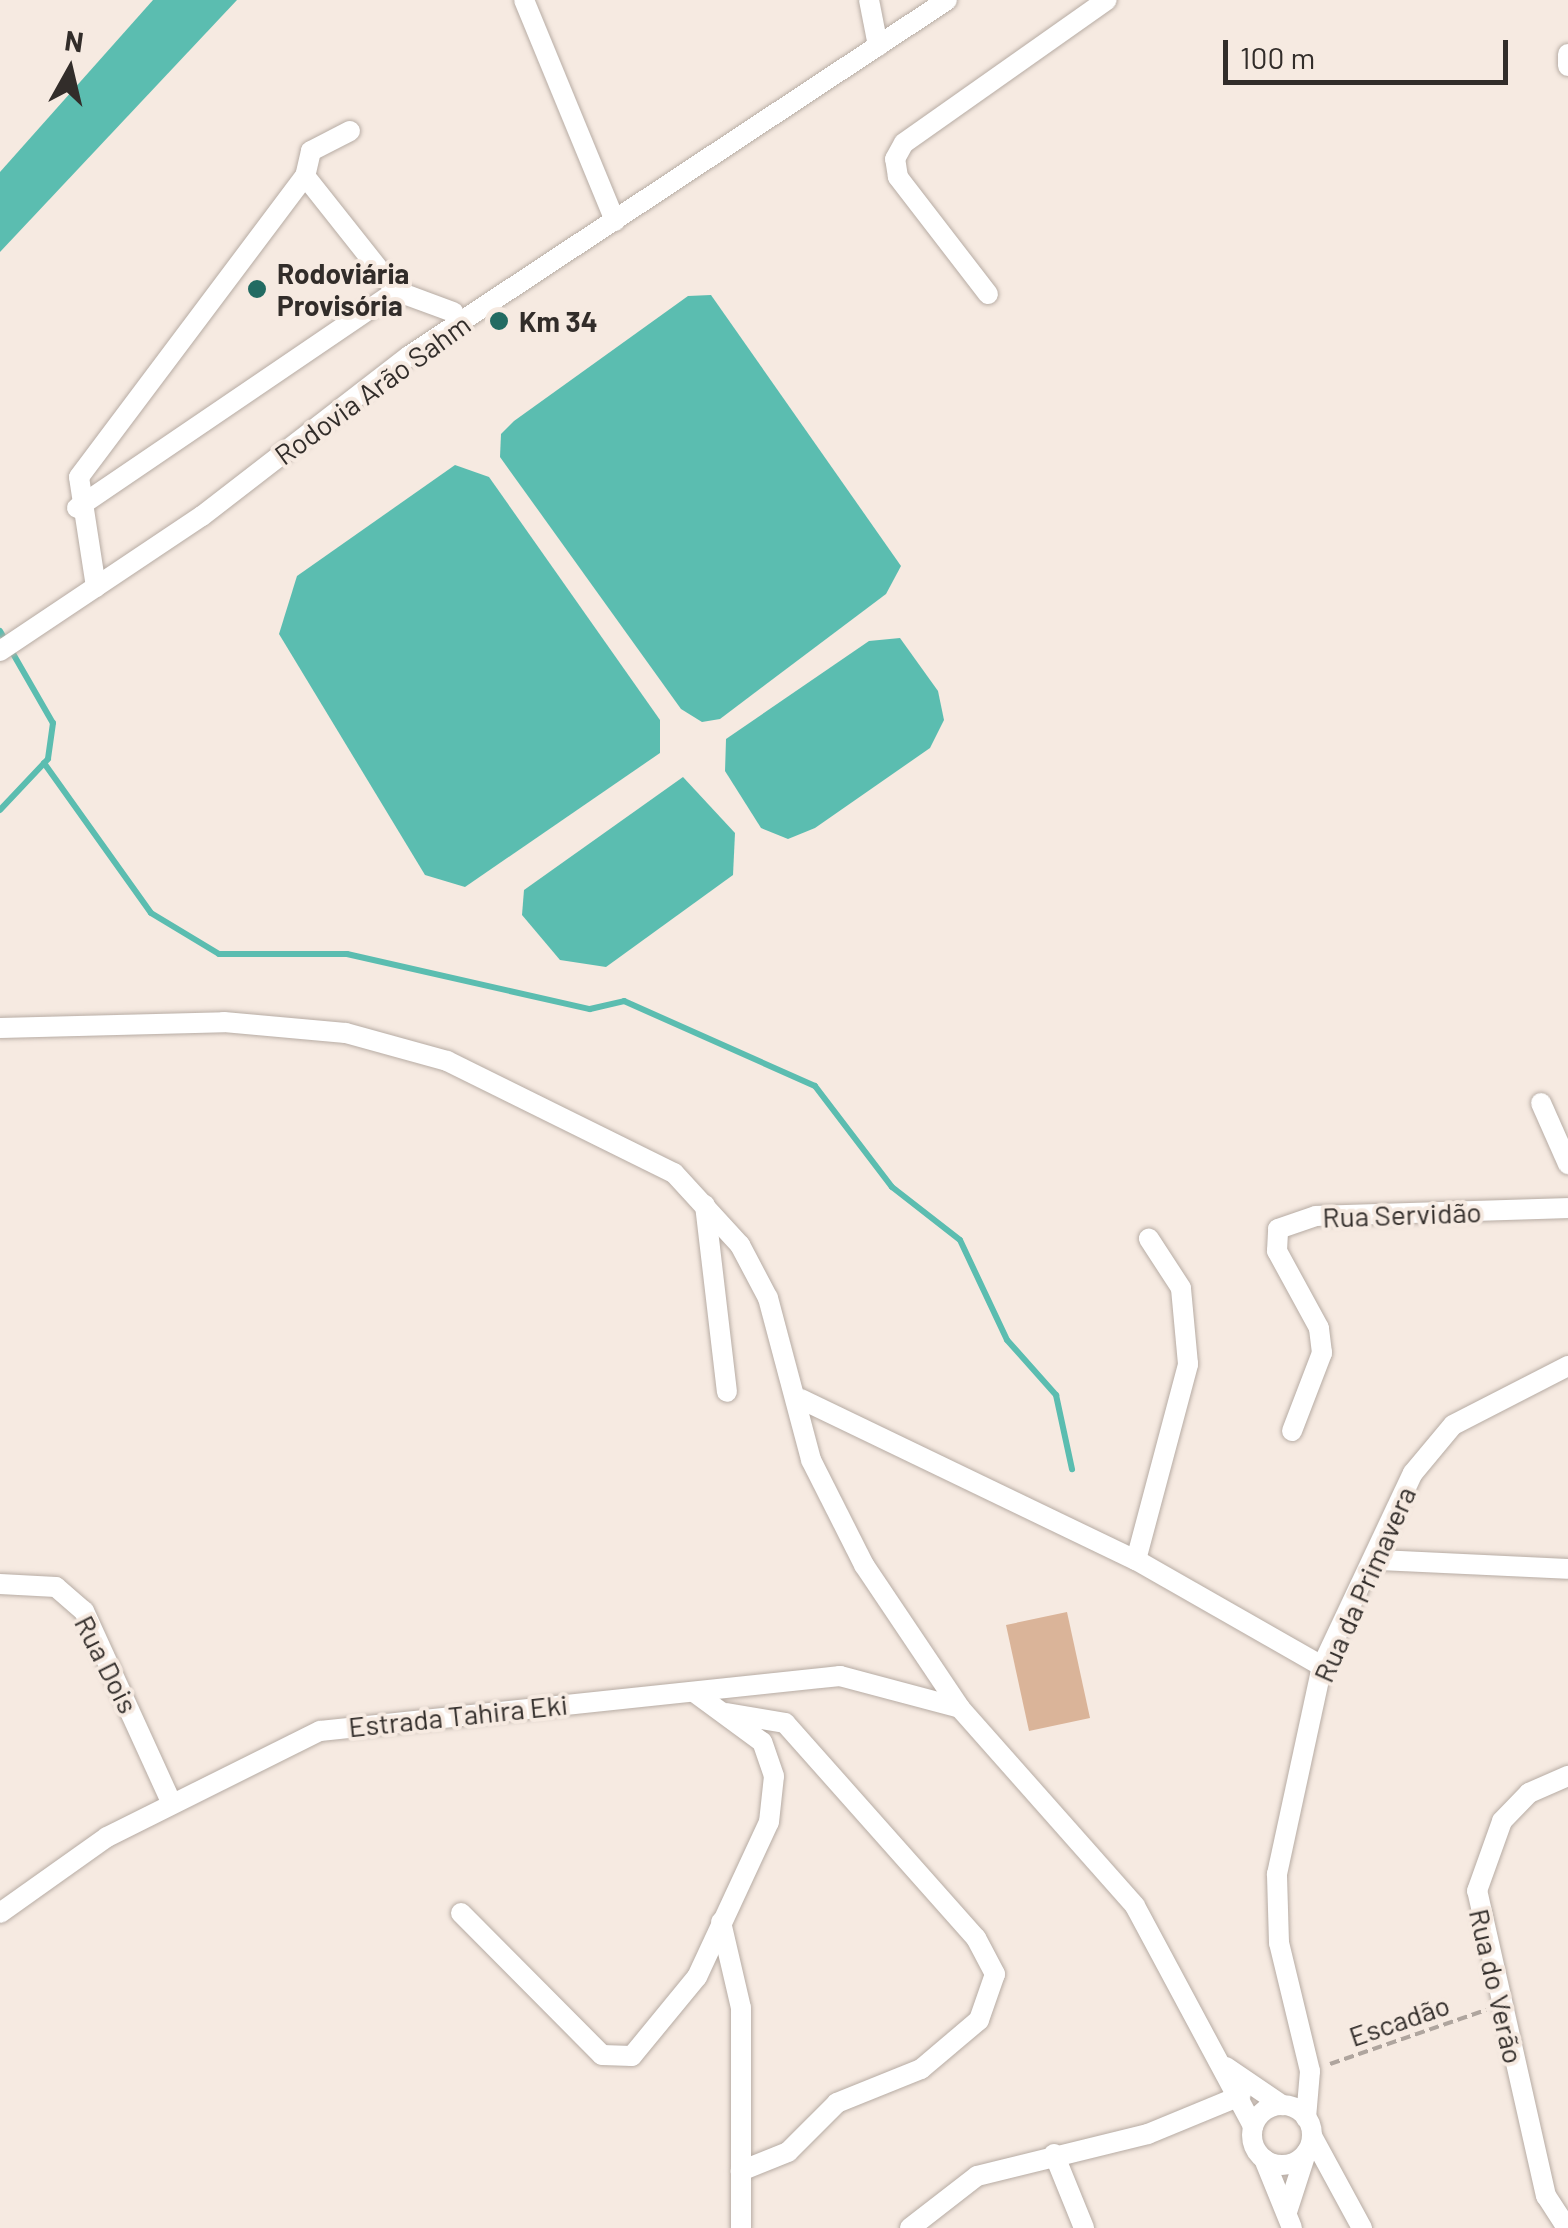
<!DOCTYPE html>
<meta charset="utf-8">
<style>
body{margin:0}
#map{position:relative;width:1568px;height:2228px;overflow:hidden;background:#f6eae1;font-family:Barlow,sans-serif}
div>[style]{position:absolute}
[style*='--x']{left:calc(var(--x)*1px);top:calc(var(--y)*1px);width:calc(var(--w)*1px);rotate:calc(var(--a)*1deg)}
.green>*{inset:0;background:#dab499}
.water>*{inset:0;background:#5bbdb0}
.stream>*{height:6px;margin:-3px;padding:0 3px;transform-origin:3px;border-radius:3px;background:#5bbdb0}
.path>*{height:4px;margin-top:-2px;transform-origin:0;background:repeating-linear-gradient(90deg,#afa59e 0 10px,transparent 0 15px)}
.roads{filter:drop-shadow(0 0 2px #b7aca4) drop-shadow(0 0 2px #b7aca4)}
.minor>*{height:20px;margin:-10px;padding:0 10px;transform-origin:10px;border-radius:10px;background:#fff}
.minor>.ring{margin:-10px;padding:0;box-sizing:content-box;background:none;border:20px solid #fff;border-radius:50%}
.dots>*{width:28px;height:28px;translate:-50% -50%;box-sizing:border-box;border:5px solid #f6eae1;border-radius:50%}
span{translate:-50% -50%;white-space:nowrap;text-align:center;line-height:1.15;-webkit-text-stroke:8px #f6eae1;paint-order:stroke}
.poi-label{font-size:28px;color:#322d2a;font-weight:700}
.left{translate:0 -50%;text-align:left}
.street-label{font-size:28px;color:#322d2a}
.north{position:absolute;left:20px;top:20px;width:100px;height:100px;-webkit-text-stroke:8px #f6eae1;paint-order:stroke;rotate:8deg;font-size:28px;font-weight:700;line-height:40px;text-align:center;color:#322d2a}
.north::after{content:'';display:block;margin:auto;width:35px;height:45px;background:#322d2a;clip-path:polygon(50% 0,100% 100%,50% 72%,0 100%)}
.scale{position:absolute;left:1223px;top:40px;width:285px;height:45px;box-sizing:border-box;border:5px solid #322d2a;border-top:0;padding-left:12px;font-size:30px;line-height:35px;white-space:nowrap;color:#322d2a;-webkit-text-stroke:8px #f6eae1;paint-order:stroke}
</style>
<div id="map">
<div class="green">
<div style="clip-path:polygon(1067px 1612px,1090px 1718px,1029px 1731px,1006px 1625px)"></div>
</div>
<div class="water">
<div style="clip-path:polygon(153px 0,237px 0,0 252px,0 172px)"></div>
<div style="clip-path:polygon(711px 295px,901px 566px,886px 594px,720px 719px,702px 722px,681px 709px,500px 457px,501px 434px,514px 421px,688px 296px)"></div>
<div style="clip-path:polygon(455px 465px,489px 477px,660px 720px,660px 753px,465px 887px,425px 875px,279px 634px,297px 576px)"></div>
<div style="clip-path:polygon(900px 638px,938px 691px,944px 720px,930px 748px,815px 828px,788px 839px,761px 828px,725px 771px,726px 739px,869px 641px)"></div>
<div style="clip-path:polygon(683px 777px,735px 833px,733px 875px,606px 967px,560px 960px,522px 915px,524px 890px)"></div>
</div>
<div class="stream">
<div style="--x:0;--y:631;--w:106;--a:60.1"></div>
<div style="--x:53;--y:723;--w:36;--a:98"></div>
<div style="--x:48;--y:759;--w:70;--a:133.3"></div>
<div style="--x:44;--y:763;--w:184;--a:54.5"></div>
<div style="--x:151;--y:913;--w:79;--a:31.1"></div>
<div style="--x:219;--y:954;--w:128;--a:0"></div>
<div style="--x:347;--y:954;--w:249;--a:12.8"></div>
<div style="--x:590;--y:1009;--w:35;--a:-13"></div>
<div style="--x:624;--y:1001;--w:209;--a:24"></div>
<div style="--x:815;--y:1086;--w:127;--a:52.7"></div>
<div style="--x:892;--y:1187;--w:86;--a:37.9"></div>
<div style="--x:960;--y:1240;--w:110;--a:64.8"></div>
<div style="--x:1007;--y:1340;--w:74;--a:48.3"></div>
<div style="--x:1056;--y:1395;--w:76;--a:77.8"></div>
</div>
<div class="path">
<div style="--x:1330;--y:2064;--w:165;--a:-19.1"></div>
</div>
<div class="roads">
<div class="minor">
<div style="--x:524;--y:0;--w:239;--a:67.6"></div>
<div style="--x:869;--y:0;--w:47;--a:78.9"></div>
<div style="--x:1568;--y:54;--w:12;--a:90"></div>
<div style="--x:350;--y:131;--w:44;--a:152.9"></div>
<div style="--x:311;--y:151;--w:26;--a:103"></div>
<div style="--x:305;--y:176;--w:147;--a:51.6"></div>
<div style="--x:396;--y:291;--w:61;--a:20.2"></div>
<div style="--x:988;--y:294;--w:148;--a:-127.6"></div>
<div style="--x:898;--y:177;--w:18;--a:-99"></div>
<div style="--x:895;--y:159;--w:18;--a:-61"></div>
<div style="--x:904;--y:143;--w:248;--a:-35.2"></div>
<div style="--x:77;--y:508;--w:386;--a:-34.2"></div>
<div style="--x:96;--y:587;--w:111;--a:-98.8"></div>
<div style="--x:79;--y:477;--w:376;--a:-53.1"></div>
<div style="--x:0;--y:651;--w:243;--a:-33.8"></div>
<div style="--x:202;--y:516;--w:262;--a:-37.7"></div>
<div style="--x:409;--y:356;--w:645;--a:-33.49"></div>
<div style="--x:0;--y:1028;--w:224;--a:-1.5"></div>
<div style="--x:224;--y:1022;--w:122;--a:5.2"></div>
<div style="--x:346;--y:1033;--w:105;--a:15.5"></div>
<div style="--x:447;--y:1061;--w:253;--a:26.3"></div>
<div style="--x:674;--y:1173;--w:98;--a:47.5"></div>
<div style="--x:740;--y:1245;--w:60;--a:62.2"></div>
<div style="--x:768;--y:1298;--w:168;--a:75.1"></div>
<div style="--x:811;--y:1460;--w:118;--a:63.2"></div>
<div style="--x:864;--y:1565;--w:172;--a:56.1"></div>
<div style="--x:960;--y:1708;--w:264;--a:48.5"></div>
<div style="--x:1135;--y:1906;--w:250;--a:61.8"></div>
<div style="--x:1541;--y:1103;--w:67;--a:66.1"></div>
<div style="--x:705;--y:1205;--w:188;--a:83.3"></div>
<div style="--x:801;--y:1399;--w:372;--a:25.7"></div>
<div style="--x:1136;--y:1560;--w:214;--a:29.7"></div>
<div style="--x:1292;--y:1431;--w:84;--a:-69"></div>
<div style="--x:1322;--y:1353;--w:25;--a:-97"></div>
<div style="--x:1319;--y:1328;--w:88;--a:-118.6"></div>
<div style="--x:1277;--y:1251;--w:22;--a:-87"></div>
<div style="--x:1278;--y:1229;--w:40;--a:-18.9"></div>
<div style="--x:1316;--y:1216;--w:252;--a:-1.8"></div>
<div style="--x:1136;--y:1560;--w:203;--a:-75.1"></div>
<div style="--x:1188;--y:1364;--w:76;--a:-95.3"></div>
<div style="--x:1181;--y:1288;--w:59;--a:-123.1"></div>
<div style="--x:1379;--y:1560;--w:189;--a:2.7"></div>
<div style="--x:0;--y:1584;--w:56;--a:3.1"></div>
<div style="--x:56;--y:1587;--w:37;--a:41"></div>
<div style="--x:84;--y:1611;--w:210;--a:65.5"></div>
<div style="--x:726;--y:1713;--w:60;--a:9.6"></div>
<div style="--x:785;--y:1723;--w:288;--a:48.4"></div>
<div style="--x:976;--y:1938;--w:41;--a:62.2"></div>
<div style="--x:995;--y:1974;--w:49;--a:109.2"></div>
<div style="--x:979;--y:2020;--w:76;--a:139.8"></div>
<div style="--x:921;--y:2069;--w:91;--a:158"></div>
<div style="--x:837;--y:2103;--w:69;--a:135"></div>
<div style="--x:788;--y:2152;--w:51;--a:158"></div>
<div style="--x:0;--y:1913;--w:131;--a:-35.4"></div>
<div style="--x:107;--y:1837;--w:238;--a:-26.5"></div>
<div style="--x:320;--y:1731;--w:523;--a:-6.04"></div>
<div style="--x:840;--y:1676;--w:124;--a:14.9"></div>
<div style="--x:461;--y:1913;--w:200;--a:45.2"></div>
<div style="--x:602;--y:2055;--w:30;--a:2"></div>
<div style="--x:632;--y:2056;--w:102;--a:-50.6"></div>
<div style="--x:697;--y:1977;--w:171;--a:-65.1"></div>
<div style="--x:769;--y:1822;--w:46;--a:-83.8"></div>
<div style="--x:774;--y:1776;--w:36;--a:-109"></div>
<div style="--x:762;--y:1742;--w:84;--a:-143.7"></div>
<div style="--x:721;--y:1922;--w:88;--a:76.9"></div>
<div style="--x:741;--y:2008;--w:220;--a:90"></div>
<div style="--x:1226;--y:2067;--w:68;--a:34.2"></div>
<div class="ring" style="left:1252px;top:2105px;width:40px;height:40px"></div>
<div style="--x:1306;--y:2118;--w:47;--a:-85.1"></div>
<div style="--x:1310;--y:2071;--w:132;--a:-103.6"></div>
<div style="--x:1279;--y:1943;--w:69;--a:-91.7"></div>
<div style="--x:1277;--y:1874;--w:213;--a:-77.8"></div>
<div style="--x:1322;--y:1666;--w:213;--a:-64.8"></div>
<div style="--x:1413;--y:1473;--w:62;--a:-50.2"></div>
<div style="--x:1453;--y:1425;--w:129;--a:-27.2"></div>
<div style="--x:1312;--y:2136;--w:105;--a:61.5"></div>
<div style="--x:1054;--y:2154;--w:80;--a:67.9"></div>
<div style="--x:1264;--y:2159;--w:74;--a:67.9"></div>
<div style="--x:1287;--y:2212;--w:62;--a:-72.1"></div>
<div style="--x:910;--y:2228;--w:85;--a:-37.8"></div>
<div style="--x:977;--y:2176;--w:176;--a:-13.8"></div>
<div style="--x:1148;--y:2134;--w:100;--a:-22.4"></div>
<div style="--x:1567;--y:2228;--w:38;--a:-123"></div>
<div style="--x:1546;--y:2196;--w:313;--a:-102.7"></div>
<div style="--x:1477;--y:1891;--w:74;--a:-70.3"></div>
<div style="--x:1502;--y:1821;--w:39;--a:-46"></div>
<div style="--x:1529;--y:1793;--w:43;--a:-23.6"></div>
</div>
</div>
<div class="dots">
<div style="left:257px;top:289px;background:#226b62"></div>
<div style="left:499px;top:321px;background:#226b62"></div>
</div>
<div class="poi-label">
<span class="left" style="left:277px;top:289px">Rodoviária<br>Provisória</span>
<span class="left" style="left:519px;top:321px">Km 34</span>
</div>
<div class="street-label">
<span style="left:372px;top:389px;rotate:-36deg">Rodovia Arão Sahm</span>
<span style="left:1402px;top:1214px;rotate:-2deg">Rua Servidão</span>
<span style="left:1364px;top:1584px;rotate:-66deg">Rua da Primavera</span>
<span style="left:107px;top:1664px;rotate:63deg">Rua Dois</span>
<span style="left:458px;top:1715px;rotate:-6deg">Estrada Tahira Eki</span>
<span style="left:1497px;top:1986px;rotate:77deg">Rua do Verão</span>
<span style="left:1399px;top:2020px;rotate:-19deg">Escadão</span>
</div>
<div class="north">N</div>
<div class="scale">100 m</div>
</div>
